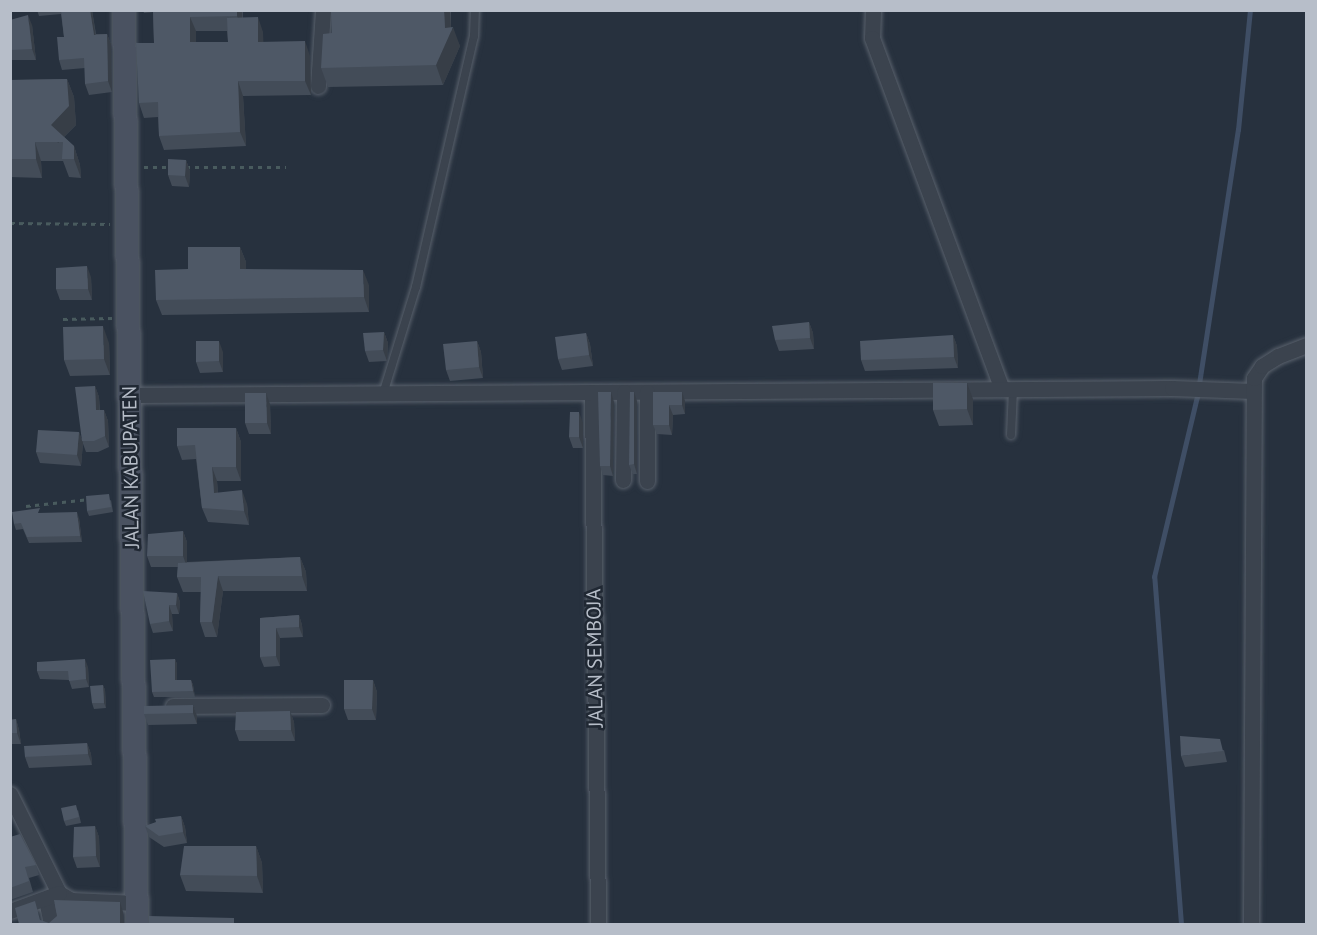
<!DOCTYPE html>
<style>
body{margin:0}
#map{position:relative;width:1317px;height:935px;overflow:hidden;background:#27313e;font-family:"PT Sans",sans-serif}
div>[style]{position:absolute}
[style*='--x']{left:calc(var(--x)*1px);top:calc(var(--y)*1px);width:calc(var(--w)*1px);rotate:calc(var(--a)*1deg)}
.stream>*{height:4.5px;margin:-2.25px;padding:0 2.25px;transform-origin:2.25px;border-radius:2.25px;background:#3f4e65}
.path>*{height:3px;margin-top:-1.5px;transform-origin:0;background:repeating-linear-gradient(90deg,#495b5e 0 4.5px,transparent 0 9px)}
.roads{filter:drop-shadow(0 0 2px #59616c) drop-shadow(0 0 2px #59616c)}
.service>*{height:8px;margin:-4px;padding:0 4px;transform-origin:4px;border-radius:4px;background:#3b434e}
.minor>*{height:15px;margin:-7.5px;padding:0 7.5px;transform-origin:7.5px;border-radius:7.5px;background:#3b434e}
.secondary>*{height:22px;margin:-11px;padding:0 11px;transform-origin:11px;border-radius:11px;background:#4a5261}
.wall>*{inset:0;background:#434c58}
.shaded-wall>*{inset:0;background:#373e47}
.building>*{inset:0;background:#4e5866}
span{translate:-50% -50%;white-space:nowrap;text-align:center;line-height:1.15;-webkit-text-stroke:5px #202833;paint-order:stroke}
.street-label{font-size:20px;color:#b7bec9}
.frame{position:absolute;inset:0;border:12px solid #b7bec9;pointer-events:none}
</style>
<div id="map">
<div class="stream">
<div style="--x:1181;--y:924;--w:348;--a:-94.4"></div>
<div style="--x:1154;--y:577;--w:185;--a:-76.6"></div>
<div style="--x:1197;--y:397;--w:270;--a:-81.3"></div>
<div style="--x:1238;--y:130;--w:121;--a:-84.3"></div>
</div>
<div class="path">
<div style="--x:144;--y:167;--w:27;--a:0"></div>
<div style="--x:186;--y:167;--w:100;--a:0"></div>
<div style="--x:10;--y:223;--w:100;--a:0.6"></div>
<div style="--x:63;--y:319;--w:49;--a:-1.2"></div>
<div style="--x:26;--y:506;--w:64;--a:-6.2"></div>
</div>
<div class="roads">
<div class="service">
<div style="--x:383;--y:394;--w:112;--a:-72.9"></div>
<div style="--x:416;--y:287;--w:258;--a:-77"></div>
<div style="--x:474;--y:36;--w:26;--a:-88"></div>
<div style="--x:1011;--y:435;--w:46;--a:-87.5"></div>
</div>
<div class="minor">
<div style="--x:873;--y:10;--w:28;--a:92"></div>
<div style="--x:872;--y:38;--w:374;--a:69.7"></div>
<div style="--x:318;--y:86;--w:76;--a:-86.2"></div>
<div style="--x:592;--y:392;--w:532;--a:89.35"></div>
<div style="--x:130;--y:395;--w:1042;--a:-0.38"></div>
<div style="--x:1172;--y:388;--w:81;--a:2.1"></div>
<div style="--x:623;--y:480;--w:88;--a:-89.3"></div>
<div style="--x:647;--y:481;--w:89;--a:-90"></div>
<div style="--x:173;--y:706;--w:149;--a:-0.4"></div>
<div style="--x:10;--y:794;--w:110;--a:63.7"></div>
<div style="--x:59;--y:893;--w:14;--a:30"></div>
<div style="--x:71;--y:900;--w:65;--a:2.6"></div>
<div style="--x:46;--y:900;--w:25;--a:78"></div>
<div style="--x:10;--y:911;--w:52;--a:-20.2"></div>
<div style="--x:1251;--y:924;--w:546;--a:-89.69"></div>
<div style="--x:1254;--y:378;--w:14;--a:-56"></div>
<div style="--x:1262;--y:366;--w:19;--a:-32"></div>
<div style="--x:1278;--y:356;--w:30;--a:-21"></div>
</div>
<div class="secondary">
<div style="--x:124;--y:10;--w:914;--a:89.19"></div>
</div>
</div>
<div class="wall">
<div style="clip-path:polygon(37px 10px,92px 10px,96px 34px,107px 34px,111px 44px,112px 92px,89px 95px,85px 84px,85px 68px,62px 70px,59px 60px,64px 37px,61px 14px,39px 16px)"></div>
<div style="clip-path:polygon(evenodd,143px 10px,243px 10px,243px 18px,263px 32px,263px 42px,310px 56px,311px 95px,243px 96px,246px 146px,164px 150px,159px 136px,158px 117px,144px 118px,139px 103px,154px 43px,153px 12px,144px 13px,143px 10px,196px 31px,227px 31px,228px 42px,196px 42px,196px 31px)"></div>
<div style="clip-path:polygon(451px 11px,451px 27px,460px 46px,443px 85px,328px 87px,321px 68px,332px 33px)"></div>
<div style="clip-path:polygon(10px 20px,32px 25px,36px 60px,10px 60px)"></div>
<div style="clip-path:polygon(67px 79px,74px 97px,76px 125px,64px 137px,74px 146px,80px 165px,81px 178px,69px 177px,63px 161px,41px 161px,42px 178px,10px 177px,10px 80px)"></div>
<div style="clip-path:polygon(186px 160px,190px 171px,189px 187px,172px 186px,168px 175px)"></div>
<div style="clip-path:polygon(240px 247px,246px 262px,246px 269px,369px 285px,369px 312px,162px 315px,156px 300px,188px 269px)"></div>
<div style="clip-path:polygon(91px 277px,92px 300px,60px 300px,56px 289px)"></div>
<div style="clip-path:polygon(809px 322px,813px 333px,814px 349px,779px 351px,775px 340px)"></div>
<div style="clip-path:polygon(384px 332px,388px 343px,387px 361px,369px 362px,365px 351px)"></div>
<div style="clip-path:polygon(586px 333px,590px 344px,593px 366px,562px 370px,558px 359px)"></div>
<div style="clip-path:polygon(953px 335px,957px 346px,958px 368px,865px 371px,861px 360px)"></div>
<div style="clip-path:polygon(477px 341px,481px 352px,483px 378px,450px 381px,446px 370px)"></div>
<div style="clip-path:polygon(109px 343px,110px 375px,70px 376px,64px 360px)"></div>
<div style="clip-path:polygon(223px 352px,223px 372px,200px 373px,196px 362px)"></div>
<div style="clip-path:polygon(95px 386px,99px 397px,100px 410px,104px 410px,108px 421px,109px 447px,98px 452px,86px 452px,82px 441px)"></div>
<div style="clip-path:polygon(653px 392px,685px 401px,685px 414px,673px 415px,672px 435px,657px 434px,653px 425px)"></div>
<div style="clip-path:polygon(973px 399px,973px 425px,939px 426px,933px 410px)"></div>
<div style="clip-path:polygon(637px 401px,637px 474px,633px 474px,629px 465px)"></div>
<div style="clip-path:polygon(614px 402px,613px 476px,603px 475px,600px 466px)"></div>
<div style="clip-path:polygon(270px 404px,271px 434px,249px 434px,245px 423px)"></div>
<div style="clip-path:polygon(583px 423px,583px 448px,573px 448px,569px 437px)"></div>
<div style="clip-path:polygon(236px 428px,241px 442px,241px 481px,217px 481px,218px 493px,247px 504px,249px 525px,208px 522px,202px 508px,196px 459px,182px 460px,177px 446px)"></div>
<div style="clip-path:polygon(79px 432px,83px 443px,81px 466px,40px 463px,36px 452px)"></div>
<div style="clip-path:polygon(111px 500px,113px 512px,89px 516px,87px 511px)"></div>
<div style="clip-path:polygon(41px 513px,79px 518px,82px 542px,29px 543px,23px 529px,16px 530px,14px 524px)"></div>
<div style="clip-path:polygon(183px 531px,187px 542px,187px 562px,300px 557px,306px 572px,307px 591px,223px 591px,217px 637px,205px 637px,200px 622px,201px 592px,183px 592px,177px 577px,178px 567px,151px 567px,147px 556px)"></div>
<div style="clip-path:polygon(177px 593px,180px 602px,179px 614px,172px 614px,173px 631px,153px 633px,150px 624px)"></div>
<div style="clip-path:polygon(299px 615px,302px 625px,303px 637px,280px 638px,280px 666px,264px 667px,260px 657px,260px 618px)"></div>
<div style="clip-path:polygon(175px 659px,177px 664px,177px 680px,191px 680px,193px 685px,195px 697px,154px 697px,152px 692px)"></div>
<div style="clip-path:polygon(88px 667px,89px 687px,72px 689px,69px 680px,40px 679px,37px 671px)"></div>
<div style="clip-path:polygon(373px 680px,377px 692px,376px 720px,348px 720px,344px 709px)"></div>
<div style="clip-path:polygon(103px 685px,105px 690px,106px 708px,94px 709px,92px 703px)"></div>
<div style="clip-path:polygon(193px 705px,197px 716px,197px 724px,148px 725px,144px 714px)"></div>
<div style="clip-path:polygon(290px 711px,294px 722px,295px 741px,239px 741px,235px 730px)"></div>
<div style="clip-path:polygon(16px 719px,19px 730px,21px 744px,10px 744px,10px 720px)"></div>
<div style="clip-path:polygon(87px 743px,91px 754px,92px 765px,29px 768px,25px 757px)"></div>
<div style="clip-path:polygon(1224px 750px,1227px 762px,1185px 767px,1181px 756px)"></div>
<div style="clip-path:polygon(78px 810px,81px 823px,66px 826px,64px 821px)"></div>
<div style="clip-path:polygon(181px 816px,185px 827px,187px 843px,164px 847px,149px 837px,145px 826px)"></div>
<div style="clip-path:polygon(95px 826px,99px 837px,100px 867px,77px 868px,73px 857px)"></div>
<div style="clip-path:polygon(10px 837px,36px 865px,39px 875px,29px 878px,33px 892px,10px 900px)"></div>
<div style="clip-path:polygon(256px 846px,262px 863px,263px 893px,186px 891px,180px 875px)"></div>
</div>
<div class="shaded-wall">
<div style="clip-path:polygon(90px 10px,92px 10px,97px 45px,94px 35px)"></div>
<div style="clip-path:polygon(237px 10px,242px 10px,243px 31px,237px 16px)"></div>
<div style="clip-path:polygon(444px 10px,450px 10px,451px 32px,453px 27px,460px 46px,443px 85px,436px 65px,445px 28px)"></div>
<div style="clip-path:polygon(28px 15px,32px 25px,36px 60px,32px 49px)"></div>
<div style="clip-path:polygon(190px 17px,196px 31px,196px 57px,190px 42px)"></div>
<div style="clip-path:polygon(258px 17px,263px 32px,264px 56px,258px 42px)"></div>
<div style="clip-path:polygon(107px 34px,111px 44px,112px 92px,108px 81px)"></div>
<div style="clip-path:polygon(305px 41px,310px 56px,311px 95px,305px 81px)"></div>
<div style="clip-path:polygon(67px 79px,74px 97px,76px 125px,58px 143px,51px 125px)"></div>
<div style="clip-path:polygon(238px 81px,243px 96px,246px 146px,240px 132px)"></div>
<div style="clip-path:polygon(35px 142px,41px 161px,42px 178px,36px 159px)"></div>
<div style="clip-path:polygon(74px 146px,80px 165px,81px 178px,74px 159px)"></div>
<div style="clip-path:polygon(186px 160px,190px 171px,189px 187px,185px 176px)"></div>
<div style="clip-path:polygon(240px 247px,246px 262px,246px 285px,240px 269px)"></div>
<div style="clip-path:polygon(87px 266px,91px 277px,92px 300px,88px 289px)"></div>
<div style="clip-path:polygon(363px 270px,369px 285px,369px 312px,364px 297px)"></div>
<div style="clip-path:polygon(809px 322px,813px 333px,814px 349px,810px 338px)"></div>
<div style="clip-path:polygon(103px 326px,109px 343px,110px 375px,104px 359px)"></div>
<div style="clip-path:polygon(384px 332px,388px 343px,387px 361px,383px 350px)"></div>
<div style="clip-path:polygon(586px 333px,590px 344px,593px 366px,589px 355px)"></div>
<div style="clip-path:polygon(953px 335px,957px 346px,958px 368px,954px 357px)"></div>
<div style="clip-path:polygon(219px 341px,223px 352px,223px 372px,219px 361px)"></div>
<div style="clip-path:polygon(477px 341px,481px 352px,483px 378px,479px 367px)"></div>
<div style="clip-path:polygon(967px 383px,973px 399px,973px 425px,967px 409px)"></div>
<div style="clip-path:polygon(95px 386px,99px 397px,100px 421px,96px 410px)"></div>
<div style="clip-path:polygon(611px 392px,614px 402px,613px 476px,610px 466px)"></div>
<div style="clip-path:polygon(634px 392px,637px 401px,637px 474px,634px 464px)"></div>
<div style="clip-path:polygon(682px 392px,685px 401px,685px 414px,682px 405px)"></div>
<div style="clip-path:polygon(266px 393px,270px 404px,271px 434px,267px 423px)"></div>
<div style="clip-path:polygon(669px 405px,673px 415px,672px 435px,669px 425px)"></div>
<div style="clip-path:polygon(104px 410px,108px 421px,109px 447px,105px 436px)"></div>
<div style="clip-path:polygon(579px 412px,583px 423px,583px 448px,579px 437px)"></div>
<div style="clip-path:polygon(236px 428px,241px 442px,241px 481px,236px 467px)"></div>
<div style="clip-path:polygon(79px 432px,83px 443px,81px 466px,77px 455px)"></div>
<div style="clip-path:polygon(212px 467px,217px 481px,219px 507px,214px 493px)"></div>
<div style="clip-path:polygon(242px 490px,247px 504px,249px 525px,244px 511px)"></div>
<div style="clip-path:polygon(77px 512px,79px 518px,82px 542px,80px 536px)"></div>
<div style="clip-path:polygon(183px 531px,187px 542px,187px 567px,183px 556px)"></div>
<div style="clip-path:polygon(300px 557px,306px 572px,307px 591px,302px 576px)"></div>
<div style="clip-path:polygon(218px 576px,223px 591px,217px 637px,212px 622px)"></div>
<div style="clip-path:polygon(177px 593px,180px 602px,179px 614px,176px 605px)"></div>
<div style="clip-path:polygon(169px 605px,172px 614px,173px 631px,169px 621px)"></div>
<div style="clip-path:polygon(299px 615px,302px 625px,303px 637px,299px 627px)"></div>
<div style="clip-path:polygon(276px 628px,280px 638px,280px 666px,276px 656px)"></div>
<div style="clip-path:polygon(85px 659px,88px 667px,89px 687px,86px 679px)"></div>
<div style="clip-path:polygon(175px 659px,177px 664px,177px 685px,175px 680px)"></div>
<div style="clip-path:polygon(191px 680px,193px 685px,195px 697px,193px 691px)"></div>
<div style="clip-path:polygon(373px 680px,377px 692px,376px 720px,372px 709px)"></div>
<div style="clip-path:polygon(103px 685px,105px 690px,106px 708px,104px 703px)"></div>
<div style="clip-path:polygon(193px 705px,197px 716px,197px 724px,193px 713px)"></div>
<div style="clip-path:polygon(290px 711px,294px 722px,295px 741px,291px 730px)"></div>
<div style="clip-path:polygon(16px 719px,19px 730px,21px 744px,17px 733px)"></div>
<div style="clip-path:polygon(87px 743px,91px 754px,92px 765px,88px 754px)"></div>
<div style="clip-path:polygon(181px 816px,185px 827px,187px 843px,183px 832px)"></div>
<div style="clip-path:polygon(95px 826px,99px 837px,100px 867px,96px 856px)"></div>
<div style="clip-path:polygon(256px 846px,262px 863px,263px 893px,257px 876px)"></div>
<div style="clip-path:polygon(120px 902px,123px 912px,124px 924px,120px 924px)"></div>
</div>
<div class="building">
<div style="clip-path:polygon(61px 10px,90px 10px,94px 35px,107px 34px,108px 81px,85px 84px,84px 58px,59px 60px,57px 37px,64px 37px)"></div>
<div style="clip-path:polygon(153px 10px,237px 10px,237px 16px,190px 17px,190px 42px,228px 42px,227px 18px,258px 17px,258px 42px,305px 41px,305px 81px,238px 81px,240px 132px,159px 136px,158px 102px,139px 103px,136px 43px,154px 43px)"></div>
<div style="clip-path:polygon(331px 10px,444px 10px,445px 28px,453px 27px,436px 65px,321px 68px,323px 34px,332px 33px)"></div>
<div style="clip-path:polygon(28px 15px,32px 49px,10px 50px,10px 20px)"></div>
<div style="clip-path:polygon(67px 79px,69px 106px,51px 125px,74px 146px,74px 159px,62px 159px,63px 142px,35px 142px,36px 159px,10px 159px,10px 80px)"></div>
<div style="clip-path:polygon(168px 159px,186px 160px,185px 176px,168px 175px)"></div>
<div style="clip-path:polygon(188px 247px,240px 247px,240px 269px,363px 270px,364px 297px,156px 300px,155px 270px,188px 269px)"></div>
<div style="clip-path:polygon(87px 266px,88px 289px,56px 289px,56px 268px)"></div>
<div style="clip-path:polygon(809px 322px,810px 338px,775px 340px,772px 326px)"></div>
<div style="clip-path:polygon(103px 326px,104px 359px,64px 360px,63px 327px)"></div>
<div style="clip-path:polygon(384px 332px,383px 350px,365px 351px,363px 333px)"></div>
<div style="clip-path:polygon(586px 333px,589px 355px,558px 359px,555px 337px)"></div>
<div style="clip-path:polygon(953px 335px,954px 357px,861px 360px,860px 341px)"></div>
<div style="clip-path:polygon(196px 341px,219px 341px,219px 361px,196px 362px)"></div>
<div style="clip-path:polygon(477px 341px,479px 367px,446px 370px,443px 344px)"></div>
<div style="clip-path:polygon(933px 383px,967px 383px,967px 409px,933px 410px)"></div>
<div style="clip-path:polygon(95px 386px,96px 410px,104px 410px,105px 436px,94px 441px,82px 441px,75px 387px)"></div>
<div style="clip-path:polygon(598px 392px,611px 392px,610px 466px,600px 466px)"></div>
<div style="clip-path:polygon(630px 392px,634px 392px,634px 464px,629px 465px)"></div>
<div style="clip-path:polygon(653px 392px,682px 392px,682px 405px,669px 405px,669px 425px,653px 425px)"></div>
<div style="clip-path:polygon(245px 393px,266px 393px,267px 423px,245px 423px)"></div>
<div style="clip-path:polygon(570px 412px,579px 412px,579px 437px,569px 437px)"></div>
<div style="clip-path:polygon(177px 428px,236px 428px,236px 467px,212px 467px,214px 493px,242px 490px,244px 511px,202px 508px,195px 445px,177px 446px)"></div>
<div style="clip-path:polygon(38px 430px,79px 432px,77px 455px,36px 452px)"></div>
<div style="clip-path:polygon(109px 494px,111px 507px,87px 511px,86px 496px)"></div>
<div style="clip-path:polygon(40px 508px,38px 513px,77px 512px,80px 536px,27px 537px,21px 523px,14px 524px,12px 512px)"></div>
<div style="clip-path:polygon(183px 531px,183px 556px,147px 556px,148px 534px)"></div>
<div style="clip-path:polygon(300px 557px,302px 576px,218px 576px,212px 622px,200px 622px,201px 577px,177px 577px,178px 563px)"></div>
<div style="clip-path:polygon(143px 591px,177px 593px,176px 605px,169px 605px,169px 621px,150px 624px)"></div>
<div style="clip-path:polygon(299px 615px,299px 627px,276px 628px,276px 656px,260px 657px,260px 618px)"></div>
<div style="clip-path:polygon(85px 659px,86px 679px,69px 681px,68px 671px,37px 671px,37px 662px)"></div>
<div style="clip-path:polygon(175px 659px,175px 680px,191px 680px,193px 691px,152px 692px,150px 660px)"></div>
<div style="clip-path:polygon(344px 680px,373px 680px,372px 709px,344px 709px)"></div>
<div style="clip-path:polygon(103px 685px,104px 703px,92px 703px,90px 686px)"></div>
<div style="clip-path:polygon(193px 705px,193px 713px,144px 714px,144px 706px)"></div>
<div style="clip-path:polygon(290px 711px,291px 730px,235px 730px,236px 712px)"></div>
<div style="clip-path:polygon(16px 719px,17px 733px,10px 733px,10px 720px)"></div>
<div style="clip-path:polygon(1180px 736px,1220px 739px,1223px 751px,1181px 756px)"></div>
<div style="clip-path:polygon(87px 743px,88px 754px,25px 757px,24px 746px)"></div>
<div style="clip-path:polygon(76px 805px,79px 817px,64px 821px,61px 808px)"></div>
<div style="clip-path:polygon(181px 816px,183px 832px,159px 836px,145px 826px,156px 822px,155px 819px)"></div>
<div style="clip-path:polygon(95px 826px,96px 856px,73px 857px,74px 827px)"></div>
<div style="clip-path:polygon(20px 834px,36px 865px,25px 867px,29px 881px,10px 888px,10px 837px)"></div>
<div style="clip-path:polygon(184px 846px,256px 846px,257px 876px,180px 875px)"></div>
<div style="clip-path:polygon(54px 900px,120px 902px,120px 924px,19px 924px,15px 908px,35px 901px,40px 920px,49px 923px,57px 916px)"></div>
<div style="clip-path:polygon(149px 916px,234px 918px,234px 924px,281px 923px,281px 924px,149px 924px)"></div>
</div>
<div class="street-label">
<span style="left:131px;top:467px;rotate:-91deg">JALAN KABUPATEN</span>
<span style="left:595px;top:658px;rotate:-91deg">JALAN SEMBOJA</span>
</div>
<div class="frame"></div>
</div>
